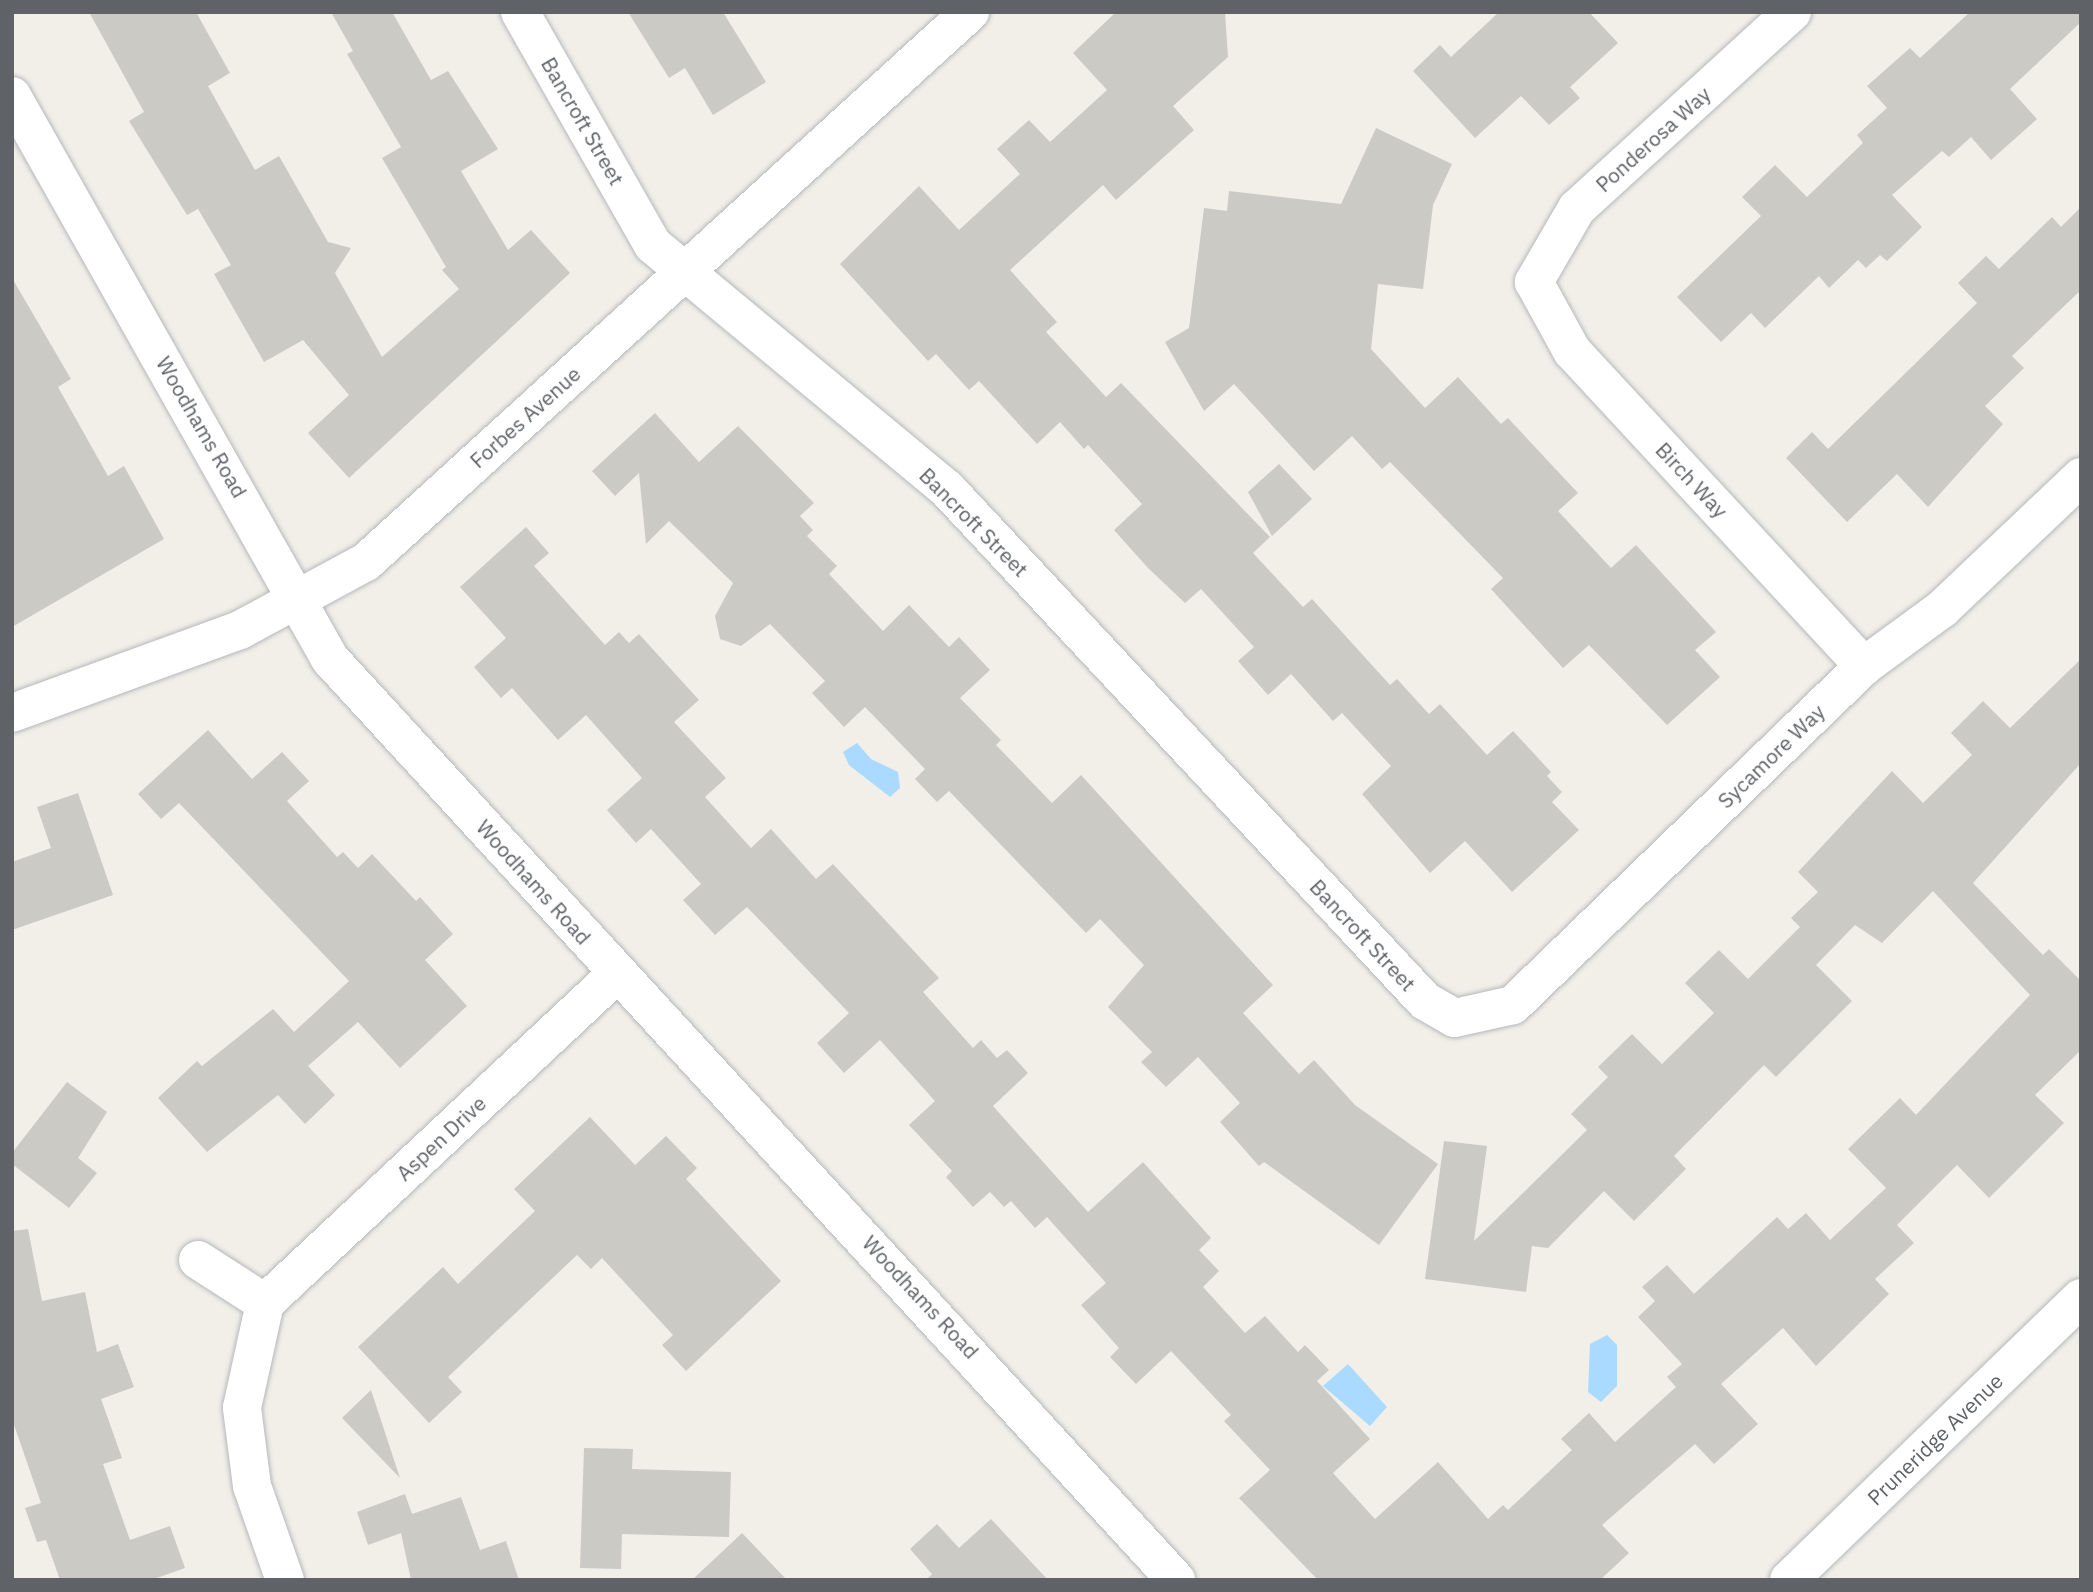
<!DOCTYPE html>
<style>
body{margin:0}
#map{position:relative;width:2093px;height:1592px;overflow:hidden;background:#f1efe8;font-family:"IBM Plex Sans",sans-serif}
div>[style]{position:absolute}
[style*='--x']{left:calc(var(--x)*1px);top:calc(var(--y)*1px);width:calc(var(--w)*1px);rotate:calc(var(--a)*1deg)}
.water>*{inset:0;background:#aadaff}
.building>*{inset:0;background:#cccac5}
.roads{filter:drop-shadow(0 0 2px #b5b8bc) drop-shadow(0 0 2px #b5b8bc)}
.minor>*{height:38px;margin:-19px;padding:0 19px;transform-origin:19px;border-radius:19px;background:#fff}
.tertiary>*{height:38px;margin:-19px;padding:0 19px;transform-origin:19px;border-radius:19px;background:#fff}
.secondary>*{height:38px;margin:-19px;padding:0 19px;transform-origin:19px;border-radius:19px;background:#fff}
span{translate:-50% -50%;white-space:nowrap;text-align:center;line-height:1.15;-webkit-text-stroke:6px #fff;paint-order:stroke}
.street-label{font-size:21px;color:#5f6368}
.frame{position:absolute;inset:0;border:14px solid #5f6368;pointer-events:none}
</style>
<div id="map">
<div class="water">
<div style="clip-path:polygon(857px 743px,871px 759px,898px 772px,900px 788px,890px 797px,849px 765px,843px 752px)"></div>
<div style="clip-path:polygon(1607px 1335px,1617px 1345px,1617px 1386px,1601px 1402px,1588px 1392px,1590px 1344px)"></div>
<div style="clip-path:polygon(1348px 1364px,1387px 1407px,1370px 1426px,1323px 1386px)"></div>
</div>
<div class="building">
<div style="clip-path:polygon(89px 12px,196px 12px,230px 73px,208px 86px,255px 170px,279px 156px,328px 242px,351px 248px,335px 273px,382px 357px,459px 289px,442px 270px,446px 267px,382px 158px,401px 147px,347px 54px,353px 51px,331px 12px,392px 12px,431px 80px,448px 71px,498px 149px,461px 171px,508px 250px,531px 230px,570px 273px,349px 478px,308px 433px,349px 395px,303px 340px,264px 362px,214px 274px,231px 265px,198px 209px,187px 215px,129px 121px,144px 112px)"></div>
<div style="clip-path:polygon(628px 12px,723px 12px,766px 82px,713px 115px,685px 68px,669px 78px)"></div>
<div style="clip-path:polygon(1116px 12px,1225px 12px,1228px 57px,1173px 106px,1194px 130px,1116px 200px,1103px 185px,1010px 270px,1057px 322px,1046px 332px,1106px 397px,1121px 383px,1270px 537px,1253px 553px,1303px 607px,1312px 599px,1390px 685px,1397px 679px,1429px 714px,1440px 704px,1487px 755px,1513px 731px,1551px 772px,1547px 776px,1562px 792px,1552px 802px,1579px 830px,1512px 892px,1465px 841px,1430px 873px,1362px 794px,1391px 766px,1342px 713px,1333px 721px,1291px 674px,1268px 695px,1238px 661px,1254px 647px,1201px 589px,1185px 603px,1148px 568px,1114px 530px,1142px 504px,1088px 445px,1084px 449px,1060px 422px,1037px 444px,979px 381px,969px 390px,936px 354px,928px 361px,840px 264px,919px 186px,959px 230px,1020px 174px,997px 149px,1029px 120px,1050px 142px,1107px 90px,1073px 53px)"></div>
<div style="clip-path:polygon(1499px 12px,1589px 12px,1618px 43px,1570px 87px,1580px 98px,1549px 125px,1521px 96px,1475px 138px,1413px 71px,1440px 45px,1451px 57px)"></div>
<div style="clip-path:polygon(1970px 12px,2081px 12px,2081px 22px,2010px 89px,2037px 119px,1991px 160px,1971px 137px,1949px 157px,1942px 151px,1892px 195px,1922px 227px,1887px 261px,1880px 255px,1866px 268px,1858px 260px,1829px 288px,1819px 276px,1765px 328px,1751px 313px,1721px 342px,1677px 297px,1761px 216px,1742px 197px,1775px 165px,1807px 197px,1863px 143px,1857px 135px,1887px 108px,1867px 86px,1910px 48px,1920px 58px)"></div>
<div style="clip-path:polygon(1376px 128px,1452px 164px,1433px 205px,1423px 289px,1378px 284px,1371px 349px,1425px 408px,1458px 377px,1501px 424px,1508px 418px,1578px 493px,1558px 511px,1611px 568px,1636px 545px,1716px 632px,1695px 650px,1720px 677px,1667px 725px,1589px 645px,1563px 668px,1491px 589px,1503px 578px,1390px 462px,1382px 469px,1352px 436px,1314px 471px,1234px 384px,1204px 411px,1165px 342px,1189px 328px,1204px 208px,1227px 211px,1229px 191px,1341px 204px)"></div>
<div style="clip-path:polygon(2081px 207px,2081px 290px,2012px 356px,2024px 368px,1985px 406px,2003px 424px,1928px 507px,1897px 474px,1847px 522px,1786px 458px,1812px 432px,1828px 449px,1977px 303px,1958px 283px,1986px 256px,1999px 269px,2052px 217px,2061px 227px)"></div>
<div style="clip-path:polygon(12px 278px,71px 379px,58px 387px,108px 476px,124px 466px,164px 539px,12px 627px)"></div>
<div style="clip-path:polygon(655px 413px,699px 462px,738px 426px,814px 503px,800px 516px,813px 530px,807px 536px,837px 566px,829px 574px,883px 631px,909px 605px,949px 647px,959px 637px,990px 670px,960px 698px,1001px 740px,996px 745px,1052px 803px,1081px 775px,1273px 985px,1243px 1013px,1299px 1074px,1314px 1060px,1355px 1105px,1438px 1164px,1379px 1245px,1264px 1162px,1259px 1166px,1220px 1122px,1240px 1103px,1198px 1057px,1166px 1087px,1141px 1062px,1152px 1052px,1108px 1007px,1144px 965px,1100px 919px,1086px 933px,949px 791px,937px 802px,915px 779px,925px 769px,865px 707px,844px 727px,812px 693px,825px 681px,770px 624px,741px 646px,720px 639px,715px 616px,733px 583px,669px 521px,646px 544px,639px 473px,615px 496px,592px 471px)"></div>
<div style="clip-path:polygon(1279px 464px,1312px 499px,1272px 536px,1248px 492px)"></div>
<div style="clip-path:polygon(526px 527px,549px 553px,534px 566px,605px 645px,619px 632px,629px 643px,639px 634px,699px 700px,674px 722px,726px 778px,705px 797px,751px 848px,771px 829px,816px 879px,833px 864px,939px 978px,923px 992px,973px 1048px,981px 1040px,997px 1058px,1007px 1050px,1028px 1073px,993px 1106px,1088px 1212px,1143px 1162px,1211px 1238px,1199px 1250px,1219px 1271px,1203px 1287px,1245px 1333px,1265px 1316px,1298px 1352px,1305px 1345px,1329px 1370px,1317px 1381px,1370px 1439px,1333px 1473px,1375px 1519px,1438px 1462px,1488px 1519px,1503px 1505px,1508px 1510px,1572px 1450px,1561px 1439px,1589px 1413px,1615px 1442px,1676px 1387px,1667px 1377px,1682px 1364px,1638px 1317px,1655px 1301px,1642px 1287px,1667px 1265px,1694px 1294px,1777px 1217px,1788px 1229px,1806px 1213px,1830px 1240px,1886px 1188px,1848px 1149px,1900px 1098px,1916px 1115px,2030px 995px,1933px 891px,1882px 943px,1855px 925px,1816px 965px,1852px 1001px,1776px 1077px,1764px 1065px,1674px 1156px,1686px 1169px,1634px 1221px,1604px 1191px,1548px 1248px,1532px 1246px,1526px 1292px,1425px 1279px,1444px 1141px,1487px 1146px,1474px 1241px,1587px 1130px,1571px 1114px,1608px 1077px,1598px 1067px,1632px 1034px,1662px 1064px,1714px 1013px,1685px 983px,1719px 950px,1748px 979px,1800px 927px,1791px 918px,1818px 892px,1798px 872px,1892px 771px,1923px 803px,1972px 755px,1951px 733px,1983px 701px,2010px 728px,2081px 659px,2081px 763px,1973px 883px,2043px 955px,2049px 949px,2081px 981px,2081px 1050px,2035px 1095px,2064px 1123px,1989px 1198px,1957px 1165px,1897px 1225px,1914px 1243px,1875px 1279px,1889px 1294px,1816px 1366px,1783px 1328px,1721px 1384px,1758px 1424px,1714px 1464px,1695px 1444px,1602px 1525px,1629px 1553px,1600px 1580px,1318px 1580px,1239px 1498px,1270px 1470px,1224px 1421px,1231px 1415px,1171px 1351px,1136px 1384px,1110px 1357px,1119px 1348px,1081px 1305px,1106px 1283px,1047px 1217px,1035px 1228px,1011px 1201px,1004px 1207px,990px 1192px,973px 1207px,946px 1177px,952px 1171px,909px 1125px,935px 1101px,880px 1040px,844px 1073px,817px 1043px,849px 1013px,747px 907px,715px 935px,683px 900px,701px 884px,651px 829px,636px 843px,607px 810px,642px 778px,586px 715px,558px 740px,512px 688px,501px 698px,474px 667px,506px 638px,460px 587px)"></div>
<div style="clip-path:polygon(208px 730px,252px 779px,282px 752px,309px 781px,287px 801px,337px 857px,343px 852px,358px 868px,372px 854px,416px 901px,420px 897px,453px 934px,425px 960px,467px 1006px,400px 1068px,358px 1022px,308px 1066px,335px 1095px,305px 1124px,278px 1095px,207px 1152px,158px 1098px,197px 1061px,202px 1066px,273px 1009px,294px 1032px,349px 981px,179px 803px,161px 819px,138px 794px)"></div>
<div style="clip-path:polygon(78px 793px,113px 895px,12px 930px,12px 862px,51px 848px,37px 807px)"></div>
<div style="clip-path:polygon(67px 1082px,107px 1112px,78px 1158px,97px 1173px,69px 1208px,12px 1164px,12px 1153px)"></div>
<div style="clip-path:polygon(590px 1117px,635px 1165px,666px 1136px,697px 1168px,686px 1179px,781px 1281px,686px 1371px,662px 1345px,673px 1335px,602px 1258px,591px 1269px,577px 1255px,448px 1377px,462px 1392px,429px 1423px,358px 1347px,443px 1267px,458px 1284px,535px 1211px,514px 1189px)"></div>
<div style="clip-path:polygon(28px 1229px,42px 1301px,85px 1292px,97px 1352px,118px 1344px,134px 1387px,101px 1399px,122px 1458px,103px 1464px,130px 1540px,170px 1526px,185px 1568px,151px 1580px,60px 1580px,46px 1540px,37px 1542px,25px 1508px,41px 1503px,12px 1419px,12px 1231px)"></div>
<div style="clip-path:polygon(371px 1390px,400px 1478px,342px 1418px)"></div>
<div style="clip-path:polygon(584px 1448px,633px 1449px,632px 1469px,731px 1472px,729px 1537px,622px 1534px,621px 1569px,580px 1568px)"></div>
<div style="clip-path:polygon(405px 1494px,412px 1514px,461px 1497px,480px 1550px,506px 1541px,519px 1580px,411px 1580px,401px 1533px,368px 1545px,357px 1512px)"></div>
<div style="clip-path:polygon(991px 1519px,1048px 1580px,926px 1580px,932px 1574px,910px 1549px,937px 1524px,959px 1548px)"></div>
<div style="clip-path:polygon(742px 1533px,787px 1580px,692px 1580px)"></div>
</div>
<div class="roads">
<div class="minor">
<div style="--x:520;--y:12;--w:268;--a:60.3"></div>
<div style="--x:653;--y:245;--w:382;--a:39.7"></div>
<div style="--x:947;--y:489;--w:700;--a:46.97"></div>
<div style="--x:1425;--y:1001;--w:34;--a:30"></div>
<div style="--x:1455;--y:1018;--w:59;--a:-12.6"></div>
<div style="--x:1513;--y:1005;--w:488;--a:-44"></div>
<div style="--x:1864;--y:666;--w:97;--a:-36.2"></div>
<div style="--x:1942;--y:609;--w:192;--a:-43.5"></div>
<div style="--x:1792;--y:12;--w:291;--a:137.6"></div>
<div style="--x:1577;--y:208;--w:86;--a:120.2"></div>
<div style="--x:1534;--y:282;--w:79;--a:61.2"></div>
<div style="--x:1572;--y:351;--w:430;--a:47.2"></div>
<div style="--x:198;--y:1260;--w:80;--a:32.7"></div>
<div style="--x:265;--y:1303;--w:107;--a:102.4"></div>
<div style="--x:242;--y:1408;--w:79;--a:82.7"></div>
<div style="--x:252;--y:1486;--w:100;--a:70.7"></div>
<div style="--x:265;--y:1303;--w:483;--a:-43.1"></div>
</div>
<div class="tertiary">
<div style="--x:12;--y:96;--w:647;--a:60.54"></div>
<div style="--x:330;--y:659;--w:1251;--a:47.43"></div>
<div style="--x:12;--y:713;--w:243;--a:-20"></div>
<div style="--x:240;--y:630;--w:143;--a:-28.4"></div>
<div style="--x:366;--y:562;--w:817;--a:-42.32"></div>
</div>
<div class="secondary">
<div style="--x:1789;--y:1580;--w:406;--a:-44"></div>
</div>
</div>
<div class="street-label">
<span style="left:583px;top:121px;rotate:60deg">Bancroft Street</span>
<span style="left:1653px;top:139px;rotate:-42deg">Ponderosa Way</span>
<span style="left:525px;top:417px;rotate:-42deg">Forbes Avenue</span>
<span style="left:202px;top:427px;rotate:60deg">Woodhams Road</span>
<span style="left:1692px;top:480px;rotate:47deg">Birch Way</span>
<span style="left:974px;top:522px;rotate:45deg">Bancroft Street</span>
<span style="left:1771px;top:756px;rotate:-44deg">Sycamore Way</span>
<span style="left:534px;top:882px;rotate:48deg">Woodhams Road</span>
<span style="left:1363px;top:935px;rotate:47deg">Bancroft Street</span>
<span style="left:441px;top:1138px;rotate:-43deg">Aspen Drive</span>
<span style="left:921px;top:1297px;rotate:47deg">Woodhams Road</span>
<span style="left:1935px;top:1439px;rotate:-44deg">Pruneridge Avenue</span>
</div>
<div class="frame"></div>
</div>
